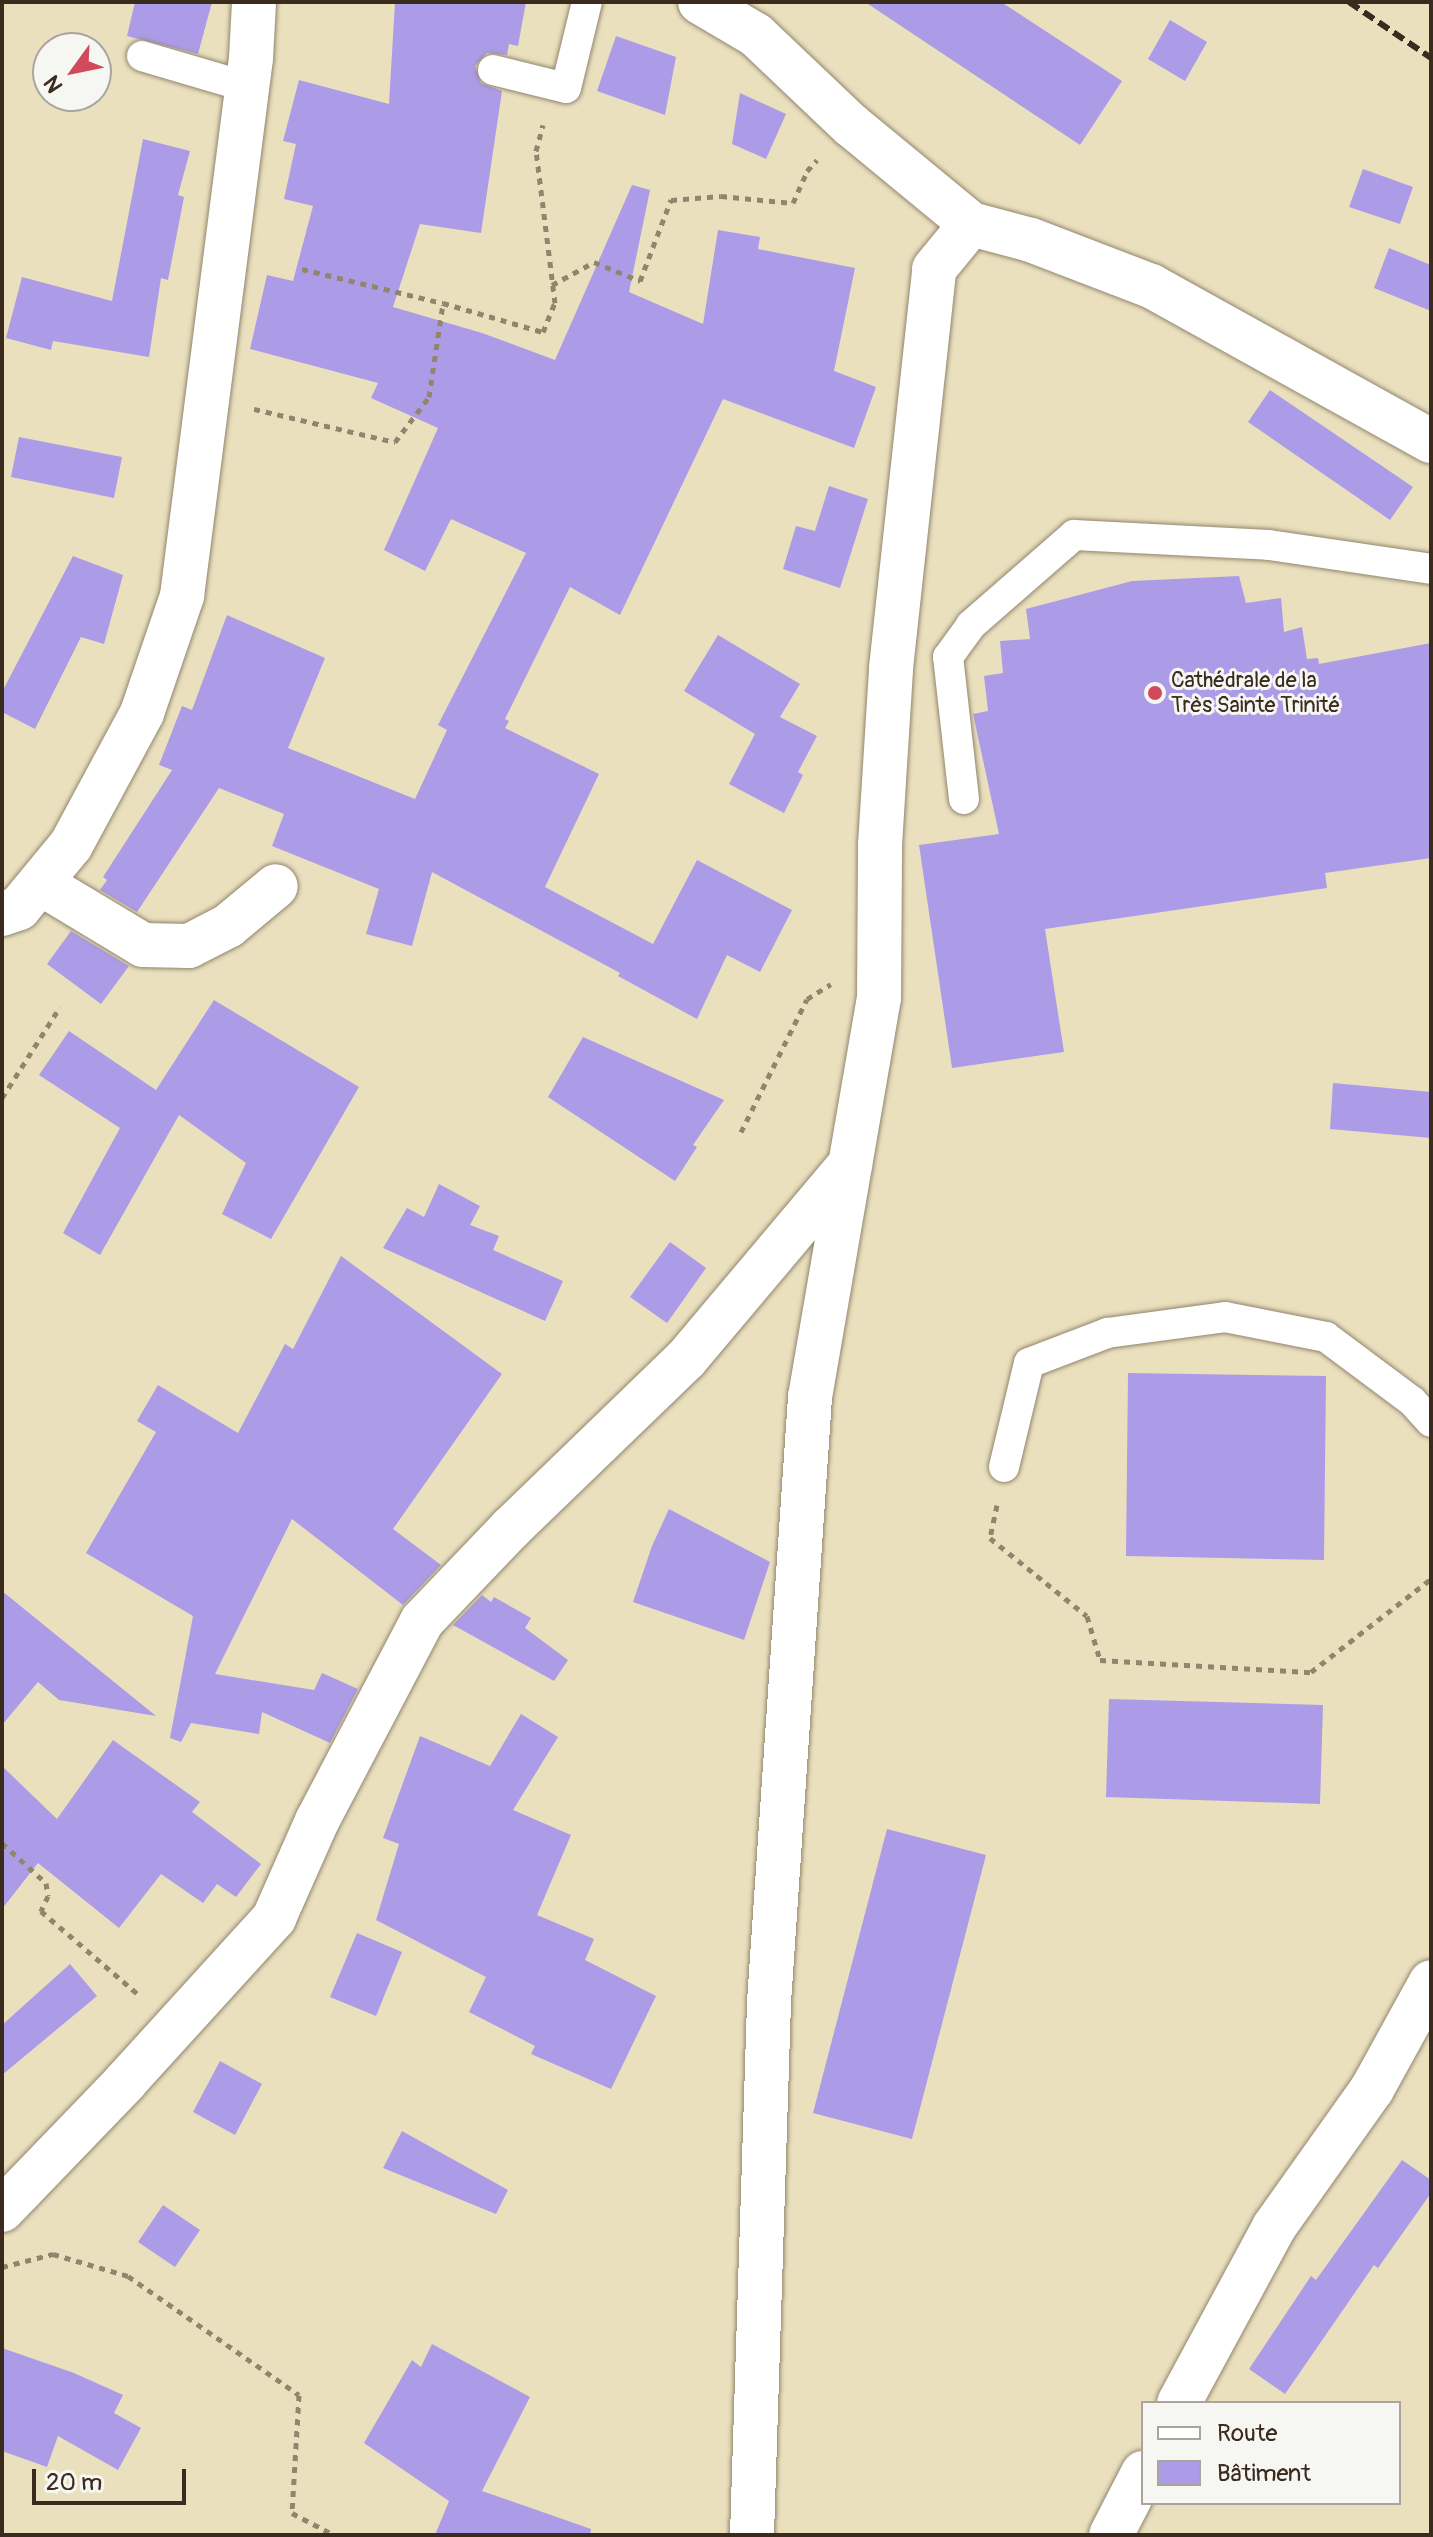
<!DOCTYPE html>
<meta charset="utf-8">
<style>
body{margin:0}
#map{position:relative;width:1433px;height:2537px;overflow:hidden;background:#eae0be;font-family:Pangolin,sans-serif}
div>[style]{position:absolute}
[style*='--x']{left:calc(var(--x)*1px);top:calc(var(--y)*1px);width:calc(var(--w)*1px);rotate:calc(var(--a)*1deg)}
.building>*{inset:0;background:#ac9ce7}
.path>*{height:5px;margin-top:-2.5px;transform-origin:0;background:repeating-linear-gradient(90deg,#92856e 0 6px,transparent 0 12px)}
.roads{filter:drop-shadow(0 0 2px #92856e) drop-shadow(0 0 2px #92856e)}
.lane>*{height:30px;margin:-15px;padding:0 15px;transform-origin:15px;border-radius:15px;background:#fff}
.street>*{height:44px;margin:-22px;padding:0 22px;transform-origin:22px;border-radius:22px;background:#fff}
.rail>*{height:6px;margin-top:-3px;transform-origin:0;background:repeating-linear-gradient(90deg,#3b2a1e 0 12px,transparent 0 18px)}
.dots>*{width:22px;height:22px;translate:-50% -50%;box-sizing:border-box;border:4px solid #f6f6f2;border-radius:50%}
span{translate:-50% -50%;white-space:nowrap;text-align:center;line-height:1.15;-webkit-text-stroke:6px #f6f6f2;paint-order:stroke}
.poi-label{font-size:22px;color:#3b2a1e}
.left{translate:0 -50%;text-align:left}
.frame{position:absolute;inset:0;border:4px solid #3b2a1e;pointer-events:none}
.legend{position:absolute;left:1141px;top:2401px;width:260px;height:104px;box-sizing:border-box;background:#f6f6f2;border:2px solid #aba49d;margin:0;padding:10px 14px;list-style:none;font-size:24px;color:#3b2a1e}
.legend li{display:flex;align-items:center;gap:16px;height:40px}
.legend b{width:40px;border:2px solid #aba49d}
.north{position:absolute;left:32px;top:32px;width:80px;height:80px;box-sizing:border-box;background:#f6f6f2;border:2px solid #aba49d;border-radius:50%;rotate:237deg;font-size:22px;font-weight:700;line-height:32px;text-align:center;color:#3b2a1e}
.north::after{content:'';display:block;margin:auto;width:28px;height:36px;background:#d1495b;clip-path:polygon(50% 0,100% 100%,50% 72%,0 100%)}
.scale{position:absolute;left:32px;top:2469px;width:154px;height:36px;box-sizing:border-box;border:4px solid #3b2a1e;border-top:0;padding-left:10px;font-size:24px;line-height:28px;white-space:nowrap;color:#3b2a1e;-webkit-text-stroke:6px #f6f6f2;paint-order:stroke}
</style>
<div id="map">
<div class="building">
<div style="clip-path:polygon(135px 2px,212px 2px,198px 54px,127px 36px)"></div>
<div style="clip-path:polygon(395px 2px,526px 2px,518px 46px,509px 44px,507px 55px,487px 53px,475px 66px,481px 83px,502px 91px,481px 233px,420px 224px,393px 307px,482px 333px,555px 360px,632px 185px,650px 190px,629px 292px,703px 324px,718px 230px,760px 237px,758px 249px,855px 268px,834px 371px,876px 387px,854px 448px,723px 399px,620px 615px,570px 587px,505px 719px,509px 721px,505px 728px,599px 774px,545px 887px,653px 944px,697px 860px,792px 910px,760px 972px,727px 955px,697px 1019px,618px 976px,620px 973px,432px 872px,412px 946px,366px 934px,379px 889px,272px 846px,284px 814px,219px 788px,137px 912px,100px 890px,107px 880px,103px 877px,172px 770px,159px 765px,182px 706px,192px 710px,227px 615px,325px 658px,288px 748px,415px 799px,447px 730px,438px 725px,526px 553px,451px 519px,425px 571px,384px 550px,438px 428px,371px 398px,378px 383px,250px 349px,267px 275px,293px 281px,313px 206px,284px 199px,296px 144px,283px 141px,299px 80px,389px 104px)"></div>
<div style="clip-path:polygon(865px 2px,1001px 2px,1122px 81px,1080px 145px)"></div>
<div style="clip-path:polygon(1170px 20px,1207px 42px,1185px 81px,1148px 59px)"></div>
<div style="clip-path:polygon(616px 36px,676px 57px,665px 115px,597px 91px)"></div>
<div style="clip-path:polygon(740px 93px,786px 114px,766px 159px,732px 144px)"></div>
<div style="clip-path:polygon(143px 139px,190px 151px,178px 195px,184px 197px,168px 280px,161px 278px,149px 357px,53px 341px,51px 350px,6px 338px,22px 277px,112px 301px)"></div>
<div style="clip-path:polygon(1363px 169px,1413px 187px,1400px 224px,1349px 207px)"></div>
<div style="clip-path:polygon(1389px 248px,1431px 265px,1431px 311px,1374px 288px)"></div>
<div style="clip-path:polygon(1270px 390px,1413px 487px,1390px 520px,1248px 422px)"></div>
<div style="clip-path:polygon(19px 437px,122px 457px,114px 498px,11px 477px)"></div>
<div style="clip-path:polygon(829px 486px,868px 499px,840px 588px,783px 569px,796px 526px,815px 531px)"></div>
<div style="clip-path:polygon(73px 556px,123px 575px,104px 644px,81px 637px,35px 729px,2px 712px,2px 692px)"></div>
<div style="clip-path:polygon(1239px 576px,1246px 603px,1281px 598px,1284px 632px,1302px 627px,1307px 659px,1318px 658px,1319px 664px,1431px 643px,1431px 858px,1325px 873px,1327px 888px,1045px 929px,1064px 1052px,952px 1068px,919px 845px,999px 834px,973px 714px,988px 711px,984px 676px,1003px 673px,1000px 641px,1030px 639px,1026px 609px,1132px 581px)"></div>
<div style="clip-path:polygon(718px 635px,800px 684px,780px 717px,817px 736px,798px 772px,803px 775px,784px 813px,729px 784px,755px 734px,684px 691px)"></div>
<div style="clip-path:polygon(71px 931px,129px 966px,101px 1004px,47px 964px)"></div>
<div style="clip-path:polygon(214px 1000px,359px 1087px,271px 1239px,222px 1214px,246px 1163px,179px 1115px,100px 1255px,63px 1233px,120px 1128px,39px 1075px,69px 1031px,156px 1090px)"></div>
<div style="clip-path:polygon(583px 1037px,724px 1100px,693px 1145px,697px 1147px,675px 1181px,548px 1097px)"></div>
<div style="clip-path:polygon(1333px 1083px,1431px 1092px,1431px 1138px,1330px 1129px)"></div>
<div style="clip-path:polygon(439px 1184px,480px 1206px,470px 1225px,499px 1236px,493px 1250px,563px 1281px,545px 1321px,383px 1248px,407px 1208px,424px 1217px)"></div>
<div style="clip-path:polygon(670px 1242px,706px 1268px,667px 1323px,630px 1297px)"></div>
<div style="clip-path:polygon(341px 1256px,502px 1374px,393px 1529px,441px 1565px,403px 1605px,292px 1519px,215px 1674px,314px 1690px,322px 1673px,358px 1689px,330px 1743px,262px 1712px,259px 1734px,191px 1723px,181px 1742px,170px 1738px,193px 1616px,86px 1553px,156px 1432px,137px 1421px,158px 1385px,238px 1433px,285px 1344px,293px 1349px)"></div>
<div style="clip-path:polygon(1128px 1373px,1326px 1376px,1324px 1560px,1126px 1556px)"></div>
<div style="clip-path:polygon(669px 1509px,770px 1562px,744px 1640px,633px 1602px,652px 1546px)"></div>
<div style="clip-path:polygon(2px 1591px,156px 1716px,59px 1700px,38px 1682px,2px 1725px)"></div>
<div style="clip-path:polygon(482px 1595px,491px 1602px,494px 1597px,531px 1618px,525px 1628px,568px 1660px,554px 1681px,453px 1625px)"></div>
<div style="clip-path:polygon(1109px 1699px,1323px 1705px,1320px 1804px,1106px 1797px)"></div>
<div style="clip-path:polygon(521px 1714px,558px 1737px,513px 1810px,571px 1835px,537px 1915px,594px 1939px,585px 1960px,656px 1996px,611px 2089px,531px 2054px,535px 2046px,469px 2012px,486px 1977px,376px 1920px,399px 1844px,383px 1838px,420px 1736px,490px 1766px)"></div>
<div style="clip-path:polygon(113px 1740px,200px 1802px,192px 1812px,261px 1864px,236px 1897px,217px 1884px,203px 1903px,161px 1874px,119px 1928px,38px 1863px,2px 1909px,2px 1766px,57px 1819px)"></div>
<div style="clip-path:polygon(887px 1829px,986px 1855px,912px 2139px,813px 2113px)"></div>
<div style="clip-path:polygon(357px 1933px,402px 1952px,376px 2016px,330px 1997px)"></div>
<div style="clip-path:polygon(70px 1964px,97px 1996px,2px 2075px,2px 2025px)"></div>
<div style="clip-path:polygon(220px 2061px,262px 2084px,235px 2135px,193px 2112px)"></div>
<div style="clip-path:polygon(402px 2131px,508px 2190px,496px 2214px,383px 2168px)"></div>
<div style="clip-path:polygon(1402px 2160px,1431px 2180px,1431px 2193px,1378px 2268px,1374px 2265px,1285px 2394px,1249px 2369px,1311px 2276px,1316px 2280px)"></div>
<div style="clip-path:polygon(163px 2205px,200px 2230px,175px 2267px,138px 2242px)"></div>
<div style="clip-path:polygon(432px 2344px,530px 2397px,482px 2491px,591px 2529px,590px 2535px,435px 2535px,449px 2501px,364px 2443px,412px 2360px,421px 2367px)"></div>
<div style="clip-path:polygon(2px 2348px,74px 2373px,123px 2395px,114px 2413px,141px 2428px,118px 2470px,58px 2436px,47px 2467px,2px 2451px)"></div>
</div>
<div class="path">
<div style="--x:302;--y:269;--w:145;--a:13.6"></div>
<div style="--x:552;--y:285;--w:48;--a:-28.7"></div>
<div style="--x:594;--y:262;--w:50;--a:22.4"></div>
<div style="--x:640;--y:281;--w:87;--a:-69.1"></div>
<div style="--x:671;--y:200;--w:50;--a:-4.6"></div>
<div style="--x:721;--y:196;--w:72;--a:5.6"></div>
<div style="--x:793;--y:203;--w:35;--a:-66"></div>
<div style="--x:807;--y:171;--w:15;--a:-48"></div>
<div style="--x:254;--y:409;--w:145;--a:13.2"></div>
<div style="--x:395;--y:442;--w:56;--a:-52.9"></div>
<div style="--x:429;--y:397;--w:95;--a:-81.5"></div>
<div style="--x:443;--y:303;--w:104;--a:16.2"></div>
<div style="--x:543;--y:332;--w:31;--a:-68"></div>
<div style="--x:555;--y:303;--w:153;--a:-97.1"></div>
<div style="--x:536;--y:151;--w:27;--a:-75"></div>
<div style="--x:2;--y:1098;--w:108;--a:-57.5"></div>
<div style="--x:741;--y:1132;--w:148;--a:-63.6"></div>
<div style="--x:807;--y:999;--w:28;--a:-32"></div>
<div style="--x:997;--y:1505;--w:34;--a:102"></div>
<div style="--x:990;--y:1538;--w:124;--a:38.8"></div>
<div style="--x:1087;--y:1616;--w:46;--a:73.5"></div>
<div style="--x:1100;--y:1660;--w:211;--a:3.3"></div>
<div style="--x:1311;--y:1672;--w:152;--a:-37.8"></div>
<div style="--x:2;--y:1843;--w:59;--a:42.3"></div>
<div style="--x:46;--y:1883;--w:13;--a:81"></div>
<div style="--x:48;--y:1896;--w:17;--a:115"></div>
<div style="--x:41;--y:1911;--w:128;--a:40.6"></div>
<div style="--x:2;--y:2267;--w:53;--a:-14.3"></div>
<div style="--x:53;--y:2254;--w:78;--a:16.3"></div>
<div style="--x:128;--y:2276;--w:208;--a:34.8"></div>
<div style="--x:299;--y:2395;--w:118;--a:93.4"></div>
<div style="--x:292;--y:2513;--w:47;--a:27.6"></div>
</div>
<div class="roads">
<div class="lane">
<div style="--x:142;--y:56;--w:109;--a:16.4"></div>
<div style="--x:493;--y:70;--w:75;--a:13.9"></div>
<div style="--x:566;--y:88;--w:89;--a:-76.3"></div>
<div style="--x:964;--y:799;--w:143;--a:-96.4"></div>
<div style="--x:948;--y:657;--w:39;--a:-54"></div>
<div style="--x:971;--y:625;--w:137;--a:-41.1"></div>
<div style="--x:1074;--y:535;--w:195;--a:2.9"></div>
<div style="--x:1269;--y:545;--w:164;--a:8.4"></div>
<div style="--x:1004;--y:1467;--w:107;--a:-76.5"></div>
<div style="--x:1029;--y:1363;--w:84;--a:-21"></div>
<div style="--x:1107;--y:1333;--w:119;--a:-7.7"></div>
<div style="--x:1225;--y:1317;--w:103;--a:11.2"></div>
<div style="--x:1326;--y:1337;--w:107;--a:36.7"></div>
<div style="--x:1412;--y:1401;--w:28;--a:48"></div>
</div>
<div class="street">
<div style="--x:700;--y:2;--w:65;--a:30.5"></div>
<div style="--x:756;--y:35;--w:131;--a:43.5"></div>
<div style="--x:851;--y:125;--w:156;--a:39.5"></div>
<div style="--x:971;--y:224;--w:62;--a:14.9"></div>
<div style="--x:1031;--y:240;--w:129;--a:21"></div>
<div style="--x:1151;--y:286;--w:320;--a:29"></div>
<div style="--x:40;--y:883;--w:120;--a:31"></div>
<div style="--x:143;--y:945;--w:46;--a:1.2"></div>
<div style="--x:189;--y:946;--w:44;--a:-27.1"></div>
<div style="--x:228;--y:926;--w:62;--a:-39.8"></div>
<div style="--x:2;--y:914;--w:18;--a:-19"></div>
<div style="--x:19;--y:908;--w:82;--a:-50.5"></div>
<div style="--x:71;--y:845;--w:150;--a:-61.7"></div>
<div style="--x:142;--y:713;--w:124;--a:-71.1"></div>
<div style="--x:182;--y:596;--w:542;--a:-82.69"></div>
<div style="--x:251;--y:58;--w:56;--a:-86.9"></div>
<div style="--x:2;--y:2210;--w:178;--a:-46.1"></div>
<div style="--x:125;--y:2082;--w:222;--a:-47.7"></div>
<div style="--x:274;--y:1918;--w:106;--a:-66.1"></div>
<div style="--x:317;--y:1821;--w:226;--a:-62.3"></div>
<div style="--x:422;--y:1621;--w:129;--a:-46.3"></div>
<div style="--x:511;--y:1528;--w:243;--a:-44"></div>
<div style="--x:686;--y:1359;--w:255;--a:-49.9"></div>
<div style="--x:1179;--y:2403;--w:200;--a:-61.6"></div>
<div style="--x:1274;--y:2227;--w:169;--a:-54.6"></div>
<div style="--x:1372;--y:2089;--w:122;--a:-61.1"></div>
<div style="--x:752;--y:2535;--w:533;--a:-88.17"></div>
<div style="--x:769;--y:2002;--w:606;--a:-86.12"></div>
<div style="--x:810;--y:1397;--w:405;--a:-80.2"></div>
<div style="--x:879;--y:998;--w:153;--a:-89.6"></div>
<div style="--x:880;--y:845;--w:177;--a:-86.4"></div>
<div style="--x:891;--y:668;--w:401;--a:-83.8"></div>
<div style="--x:934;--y:269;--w:58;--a:-50.6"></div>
<div style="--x:1111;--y:2535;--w:70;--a:-62.7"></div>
</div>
</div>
<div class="rail">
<div style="--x:1349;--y:2;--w:99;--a:34.3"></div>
</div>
<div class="dots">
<div style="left:1155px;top:693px;background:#d1495b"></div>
</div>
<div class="poi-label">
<span class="left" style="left:1171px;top:693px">Cathédrale de la<br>Très Sainte Trinité</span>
</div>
<div class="frame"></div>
<ul class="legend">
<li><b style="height:10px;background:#fff"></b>Route</li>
<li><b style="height:22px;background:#ac9ce7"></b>Bâtiment</li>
</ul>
<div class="north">N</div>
<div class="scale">20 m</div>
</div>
